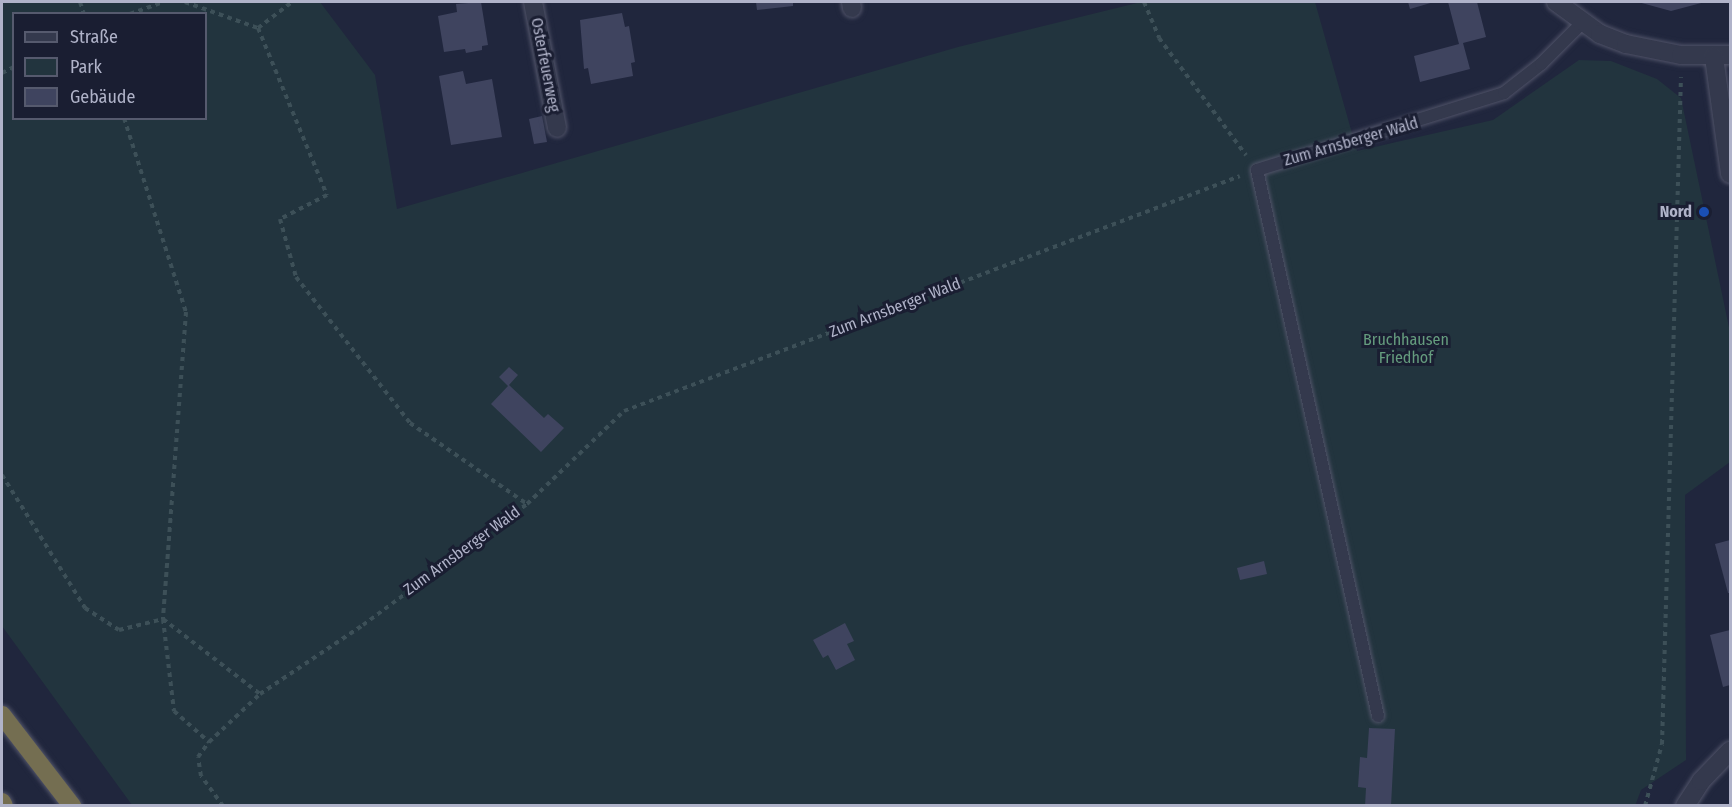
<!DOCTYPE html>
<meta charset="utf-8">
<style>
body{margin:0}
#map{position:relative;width:1732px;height:807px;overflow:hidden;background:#20263d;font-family:"Fira Sans Condensed",sans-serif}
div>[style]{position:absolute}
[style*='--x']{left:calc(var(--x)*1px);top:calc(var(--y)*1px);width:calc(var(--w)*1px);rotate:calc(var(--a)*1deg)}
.green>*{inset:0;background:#22343e}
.building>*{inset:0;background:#3f445f}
.path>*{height:4px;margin-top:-2px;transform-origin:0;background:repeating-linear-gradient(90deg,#3d5058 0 4.5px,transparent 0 9px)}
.roads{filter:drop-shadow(0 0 2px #505368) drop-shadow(0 0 2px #505368)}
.service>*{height:12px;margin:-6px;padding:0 6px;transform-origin:6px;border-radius:6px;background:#34394d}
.minor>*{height:18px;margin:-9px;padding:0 9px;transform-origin:9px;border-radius:9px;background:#34394d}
.motorway>*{height:18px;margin:-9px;padding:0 9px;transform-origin:9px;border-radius:9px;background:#746e51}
.dots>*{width:16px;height:16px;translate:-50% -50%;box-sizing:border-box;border:3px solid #1a1e32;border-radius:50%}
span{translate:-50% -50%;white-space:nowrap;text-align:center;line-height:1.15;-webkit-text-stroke:6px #1a1e32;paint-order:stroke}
.street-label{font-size:16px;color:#b0b3c9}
.poi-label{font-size:16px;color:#b0b3c9;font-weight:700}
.right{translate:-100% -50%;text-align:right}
.park-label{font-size:16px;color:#659c7e}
.frame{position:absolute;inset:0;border:3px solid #b0b3c9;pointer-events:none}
.legend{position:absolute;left:12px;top:12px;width:195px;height:108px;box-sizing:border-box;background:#1a1e32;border:2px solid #565a6e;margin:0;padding:8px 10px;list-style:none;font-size:18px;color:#b0b3c9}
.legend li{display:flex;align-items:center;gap:12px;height:30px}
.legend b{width:30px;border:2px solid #565a6e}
</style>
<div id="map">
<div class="green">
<div style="clip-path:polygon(evenodd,2px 2px,320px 2px,375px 75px,397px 209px,958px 47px,1141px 2px,1315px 2px,1357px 151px,1493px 120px,1579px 60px,1611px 61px,1657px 79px,1681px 98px,1730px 332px,1730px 462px,1685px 495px,1686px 760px,1641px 790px,1635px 806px,132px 805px,2px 626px,2px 2px,14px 14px,206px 14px,206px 118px,14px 118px,14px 14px)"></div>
</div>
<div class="building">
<div style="clip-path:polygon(481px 2px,488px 45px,482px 46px,482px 50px,466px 53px,465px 49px,444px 52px,438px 16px,457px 12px,456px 4px)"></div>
<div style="clip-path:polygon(756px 2px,793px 2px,793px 6px,757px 10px)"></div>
<div style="clip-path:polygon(1408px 2px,1434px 2px,1410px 9px)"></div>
<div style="clip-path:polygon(1448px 2px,1477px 2px,1486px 37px,1463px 43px,1470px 69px,1420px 82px,1414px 56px,1459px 44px)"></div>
<div style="clip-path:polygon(1638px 2px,1705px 2px,1671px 11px)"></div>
<div style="clip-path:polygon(622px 13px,625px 27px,629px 26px,635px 62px,631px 63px,633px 76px,591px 84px,588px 68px,584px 69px,580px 20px)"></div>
<div style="clip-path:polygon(463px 71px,466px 84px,492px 79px,502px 137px,451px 145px,439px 76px)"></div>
<div style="clip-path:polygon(542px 116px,547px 142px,534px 144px,529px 119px)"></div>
<div style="clip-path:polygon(509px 367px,518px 375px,509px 385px,544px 418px,548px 414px,564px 428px,541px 452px,491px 404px,508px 386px,499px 377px)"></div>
<div style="clip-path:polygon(1730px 540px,1730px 593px,1728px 593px,1715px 544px)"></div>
<div style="clip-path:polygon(1264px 561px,1267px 574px,1240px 580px,1237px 568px)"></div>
<div style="clip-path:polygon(845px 623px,854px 641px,847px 644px,855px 660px,836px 670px,828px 655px,823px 658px,813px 640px)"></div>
<div style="clip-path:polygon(1730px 630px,1730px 685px,1723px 687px,1710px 635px)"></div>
<div style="clip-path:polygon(1369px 728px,1395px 729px,1391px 806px,1365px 806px,1366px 788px,1358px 787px,1360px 757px,1367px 758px)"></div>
</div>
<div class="path">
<div style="--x:80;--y:2;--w:13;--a:72"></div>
<div style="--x:185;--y:2;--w:77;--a:19.6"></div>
<div style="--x:258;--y:28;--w:43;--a:-37.4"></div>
<div style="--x:1144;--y:2;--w:39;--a:67"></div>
<div style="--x:1159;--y:38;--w:146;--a:53.4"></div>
<div style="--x:130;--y:14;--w:35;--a:-20"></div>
<div style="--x:258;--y:28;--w:181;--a:67.6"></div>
<div style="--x:327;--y:195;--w:53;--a:152.9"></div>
<div style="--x:280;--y:219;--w:60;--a:74.6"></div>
<div style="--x:296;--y:277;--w:185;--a:52"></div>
<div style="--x:410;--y:423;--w:142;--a:34.7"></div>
<div style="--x:2;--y:73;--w:13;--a:-27"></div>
<div style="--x:124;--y:118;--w:204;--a:72.3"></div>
<div style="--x:186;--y:312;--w:308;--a:94.3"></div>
<div style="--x:163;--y:619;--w:93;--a:83.2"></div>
<div style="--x:174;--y:711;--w:47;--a:41.5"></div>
<div style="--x:2;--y:475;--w:157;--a:58"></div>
<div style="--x:85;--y:608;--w:40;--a:32.9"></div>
<div style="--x:119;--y:630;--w:45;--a:-14"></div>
<div style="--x:163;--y:619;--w:123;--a:37.7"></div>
<div style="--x:223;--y:806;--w:37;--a:-126"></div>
<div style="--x:201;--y:776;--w:19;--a:-99"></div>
<div style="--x:198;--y:757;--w:19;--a:-54"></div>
<div style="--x:209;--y:742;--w:70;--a:-43.3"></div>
<div style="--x:260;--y:694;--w:124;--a:-33.8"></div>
<div style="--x:363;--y:625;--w:204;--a:-36.4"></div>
<div style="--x:527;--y:504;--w:134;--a:-43.8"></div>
<div style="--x:624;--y:411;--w:659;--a:-20.88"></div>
<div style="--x:1645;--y:806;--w:64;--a:-74.7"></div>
<div style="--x:1662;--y:744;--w:667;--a:-88.37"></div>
</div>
<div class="roads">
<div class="service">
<div style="--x:1378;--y:716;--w:559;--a:-102.5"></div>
<div style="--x:1257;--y:170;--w:259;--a:-17.3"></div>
<div style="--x:1504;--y:93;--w:47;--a:-38.1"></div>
<div style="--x:1541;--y:64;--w:58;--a:-45"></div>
</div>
<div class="minor">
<div style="--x:533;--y:2;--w:128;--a:79.2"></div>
<div style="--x:851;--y:2;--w:6;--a:81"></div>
<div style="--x:1556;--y:2;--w:54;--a:36"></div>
<div style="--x:1600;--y:34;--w:28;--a:21"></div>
<div style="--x:1626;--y:44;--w:56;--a:11.3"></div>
<div style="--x:1681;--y:55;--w:49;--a:0"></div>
<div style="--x:1714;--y:57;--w:118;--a:82.2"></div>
<div style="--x:1685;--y:806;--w:30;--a:-57"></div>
<div style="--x:1701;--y:781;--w:42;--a:-46"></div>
</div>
<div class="motorway">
<div style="--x:2;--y:715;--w:115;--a:52.4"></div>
<div style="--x:2;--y:802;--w:4;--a:63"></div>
</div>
</div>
<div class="dots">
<div style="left:1704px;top:212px;background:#1a4fb4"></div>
</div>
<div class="street-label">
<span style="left:545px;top:65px;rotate:79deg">Osterfeuerweg</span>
<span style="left:1351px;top:142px;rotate:-16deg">Zum Arnsberger Wald</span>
<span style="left:895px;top:308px;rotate:-21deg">Zum Arnsberger Wald</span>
<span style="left:462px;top:551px;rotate:-36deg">Zum Arnsberger Wald</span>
</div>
<div class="poi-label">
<span class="right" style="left:1692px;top:212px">Nord</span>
</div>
<div class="park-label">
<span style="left:1406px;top:349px">Bruchhausen<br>Friedhof</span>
</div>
<div class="frame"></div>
<ul class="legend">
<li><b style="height:8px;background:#34394d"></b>Straße</li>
<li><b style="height:16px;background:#22343e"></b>Park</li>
<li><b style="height:16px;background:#3f445f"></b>Gebäude</li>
</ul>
</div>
